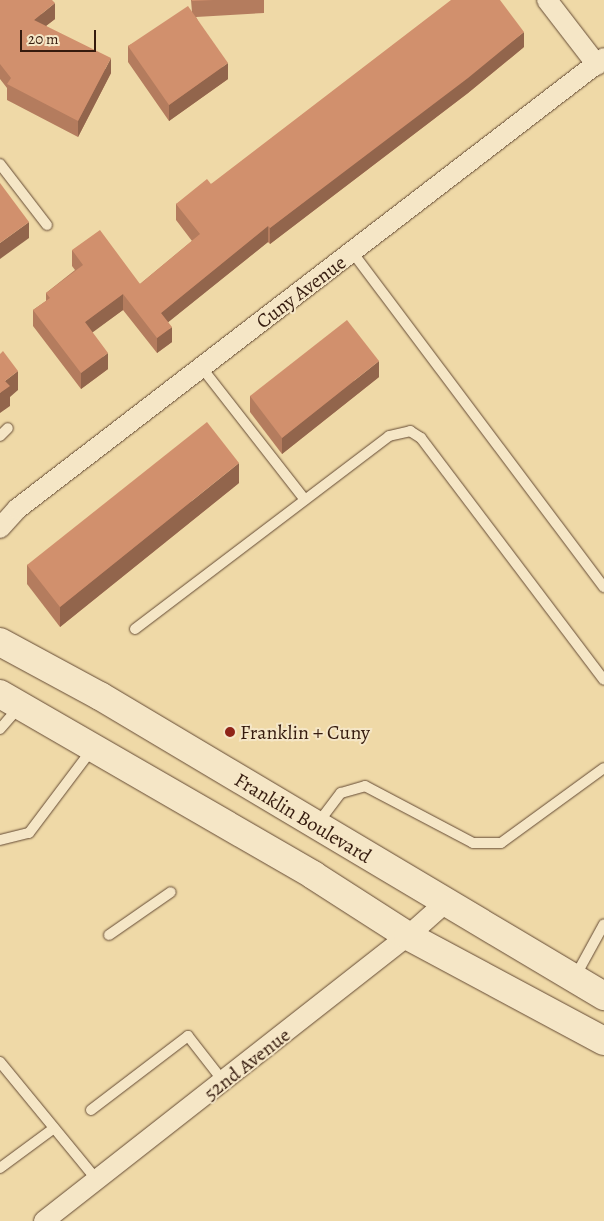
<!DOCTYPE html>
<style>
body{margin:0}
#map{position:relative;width:604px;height:1221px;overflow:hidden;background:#efd9a7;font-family:Alegreya,serif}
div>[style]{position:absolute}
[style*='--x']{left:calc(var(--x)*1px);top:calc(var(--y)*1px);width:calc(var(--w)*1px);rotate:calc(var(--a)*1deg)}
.roads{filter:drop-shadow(0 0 1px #644a34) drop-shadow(0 0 1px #644a34)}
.service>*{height:10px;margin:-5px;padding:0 5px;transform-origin:5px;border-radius:5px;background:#f5e6c6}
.minor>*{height:20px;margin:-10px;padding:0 10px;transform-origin:10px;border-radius:10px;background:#f5e6c6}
.secondary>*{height:28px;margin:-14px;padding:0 14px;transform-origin:14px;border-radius:14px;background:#f5e6c6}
.wall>*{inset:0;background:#b47c5e}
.shaded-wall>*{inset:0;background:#92654c}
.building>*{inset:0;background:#d1906d}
.dots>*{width:14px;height:14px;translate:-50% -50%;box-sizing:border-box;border:2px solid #f5e6c6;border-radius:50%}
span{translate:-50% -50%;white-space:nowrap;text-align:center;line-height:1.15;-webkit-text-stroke:4px #f5e6c6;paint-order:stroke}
.street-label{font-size:20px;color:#351b0e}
.poi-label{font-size:20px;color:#351b0e}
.left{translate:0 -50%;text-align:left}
.scale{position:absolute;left:20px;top:30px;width:76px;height:22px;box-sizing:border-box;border:2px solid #351b0e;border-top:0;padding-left:6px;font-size:15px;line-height:18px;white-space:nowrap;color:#351b0e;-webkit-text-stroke:4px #f5e6c6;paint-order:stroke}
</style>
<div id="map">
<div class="roads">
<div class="service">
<div style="--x:0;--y:164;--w:77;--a:52.4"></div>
<div style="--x:353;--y:253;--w:418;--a:53.1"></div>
<div style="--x:202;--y:368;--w:167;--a:52"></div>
<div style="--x:0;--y:436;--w:11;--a:-45"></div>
<div style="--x:135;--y:629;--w:319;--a:-37.2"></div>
<div style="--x:389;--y:436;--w:22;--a:-13"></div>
<div style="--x:410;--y:431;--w:13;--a:32"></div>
<div style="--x:421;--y:438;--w:303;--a:52.9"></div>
<div style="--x:0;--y:729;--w:29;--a:-49"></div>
<div style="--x:318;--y:823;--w:38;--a:-53"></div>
<div style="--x:341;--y:793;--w:25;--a:-16"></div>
<div style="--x:365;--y:786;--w:122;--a:27.8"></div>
<div style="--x:473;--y:843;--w:28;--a:0"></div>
<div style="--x:501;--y:843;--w:127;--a:-36.1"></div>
<div style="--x:0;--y:840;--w:30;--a:-14"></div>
<div style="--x:29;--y:833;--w:106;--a:-53"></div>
<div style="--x:109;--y:935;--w:75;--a:-34.7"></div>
<div style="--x:575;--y:977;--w:60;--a:-61.3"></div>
<div style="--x:0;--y:1062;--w:153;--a:50.6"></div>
<div style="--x:91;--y:1110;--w:122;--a:-37.3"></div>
<div style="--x:188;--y:1036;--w:58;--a:52"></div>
<div style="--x:0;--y:1168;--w:67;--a:-36.5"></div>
</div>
<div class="minor">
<div style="--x:547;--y:0;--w:82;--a:52.4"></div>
<div style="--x:0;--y:528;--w:25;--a:-48"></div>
<div style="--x:17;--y:509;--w:740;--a:-37.54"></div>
<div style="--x:44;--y:1221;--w:462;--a:-38.1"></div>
<div style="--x:408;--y:936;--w:51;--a:-41.8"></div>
</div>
<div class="secondary">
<div style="--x:0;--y:642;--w:114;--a:28.4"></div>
<div style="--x:100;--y:696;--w:587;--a:30.76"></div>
<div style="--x:0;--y:694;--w:362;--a:30"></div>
<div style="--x:313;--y:875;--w:113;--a:32.7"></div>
<div style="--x:408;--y:936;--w:222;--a:28.2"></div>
</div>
</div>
<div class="wall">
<div style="clip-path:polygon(0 0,55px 19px,46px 26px,111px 73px,78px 137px,7px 100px,7px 88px,0 79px)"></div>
<div style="clip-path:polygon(191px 0,264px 0,264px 13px,196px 17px,228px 79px,169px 121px,128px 62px,128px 46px,192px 12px)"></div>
<div style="clip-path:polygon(524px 47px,468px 93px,270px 244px,268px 242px,168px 322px,172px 342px,157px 353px,123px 310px,92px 332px,108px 369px,81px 389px,33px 326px,33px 310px,46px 301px,46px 293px,75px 270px,72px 266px,72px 250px,140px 284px,192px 241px,176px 220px,176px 204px,211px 184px)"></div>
<div style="clip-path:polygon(379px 377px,282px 454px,250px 412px,250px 396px)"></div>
<div style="clip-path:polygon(239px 483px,60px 627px,27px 584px,27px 565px)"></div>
</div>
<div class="shaded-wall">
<div style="clip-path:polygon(55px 3px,55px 19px,34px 35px,34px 20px)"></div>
<div style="clip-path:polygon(524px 32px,524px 47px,468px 93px,270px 244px,270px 228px)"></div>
<div style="clip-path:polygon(111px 58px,111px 73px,78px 137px,78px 121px)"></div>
<div style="clip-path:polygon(228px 63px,228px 79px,169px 121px,169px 105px)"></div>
<div style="clip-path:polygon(29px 222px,29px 238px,0 259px,0 243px)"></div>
<div style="clip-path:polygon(268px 226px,268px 242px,161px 328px,161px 313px)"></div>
<div style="clip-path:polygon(123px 294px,123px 310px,85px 338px,85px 322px)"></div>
<div style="clip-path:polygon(172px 327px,172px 342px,157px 353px,157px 338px)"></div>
<div style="clip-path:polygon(108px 353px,108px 369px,81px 389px,81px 373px)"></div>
<div style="clip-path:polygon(379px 361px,379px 377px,282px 454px,282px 438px)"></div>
<div style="clip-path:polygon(18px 371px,18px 390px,10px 397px,10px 406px,0 413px,0 393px,5px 381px)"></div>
<div style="clip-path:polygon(239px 463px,239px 483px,60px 627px,60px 607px)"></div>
</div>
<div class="building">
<div style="clip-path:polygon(0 0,52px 0,55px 3px,34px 20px,111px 58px,78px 121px,7px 84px,11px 78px,0 64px)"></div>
<div style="clip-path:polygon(192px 0,213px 0,192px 1px)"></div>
<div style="clip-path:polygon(451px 0,500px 0,524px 32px,468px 78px,270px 228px,268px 226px,161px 313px,172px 327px,157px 338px,123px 294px,85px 322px,108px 353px,81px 373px,33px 310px,50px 298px,46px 293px,83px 265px,72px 250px,100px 230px,140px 284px,200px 234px,176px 204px,207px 179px,211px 184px)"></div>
<div style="clip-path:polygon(188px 6px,228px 63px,169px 105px,128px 46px)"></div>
<div style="clip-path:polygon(0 183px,29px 222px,0 243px)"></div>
<div style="clip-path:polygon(347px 320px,379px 361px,282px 438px,250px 396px)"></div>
<div style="clip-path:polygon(3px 351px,18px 371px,5px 381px,10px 386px,0 393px,0 354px)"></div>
<div style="clip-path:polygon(207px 422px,239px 463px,60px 607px,27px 565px)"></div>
</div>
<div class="dots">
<div style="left:230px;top:732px;background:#8f2418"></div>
</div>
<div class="street-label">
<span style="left:301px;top:292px;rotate:-37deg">Cuny Avenue</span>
<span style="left:303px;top:818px;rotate:31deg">Franklin Boulevard</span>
<span style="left:247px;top:1064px;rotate:-38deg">52nd Avenue</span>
</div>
<div class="poi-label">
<span class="left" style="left:240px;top:732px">Franklin + Cuny</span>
</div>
<div class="scale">20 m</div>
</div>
